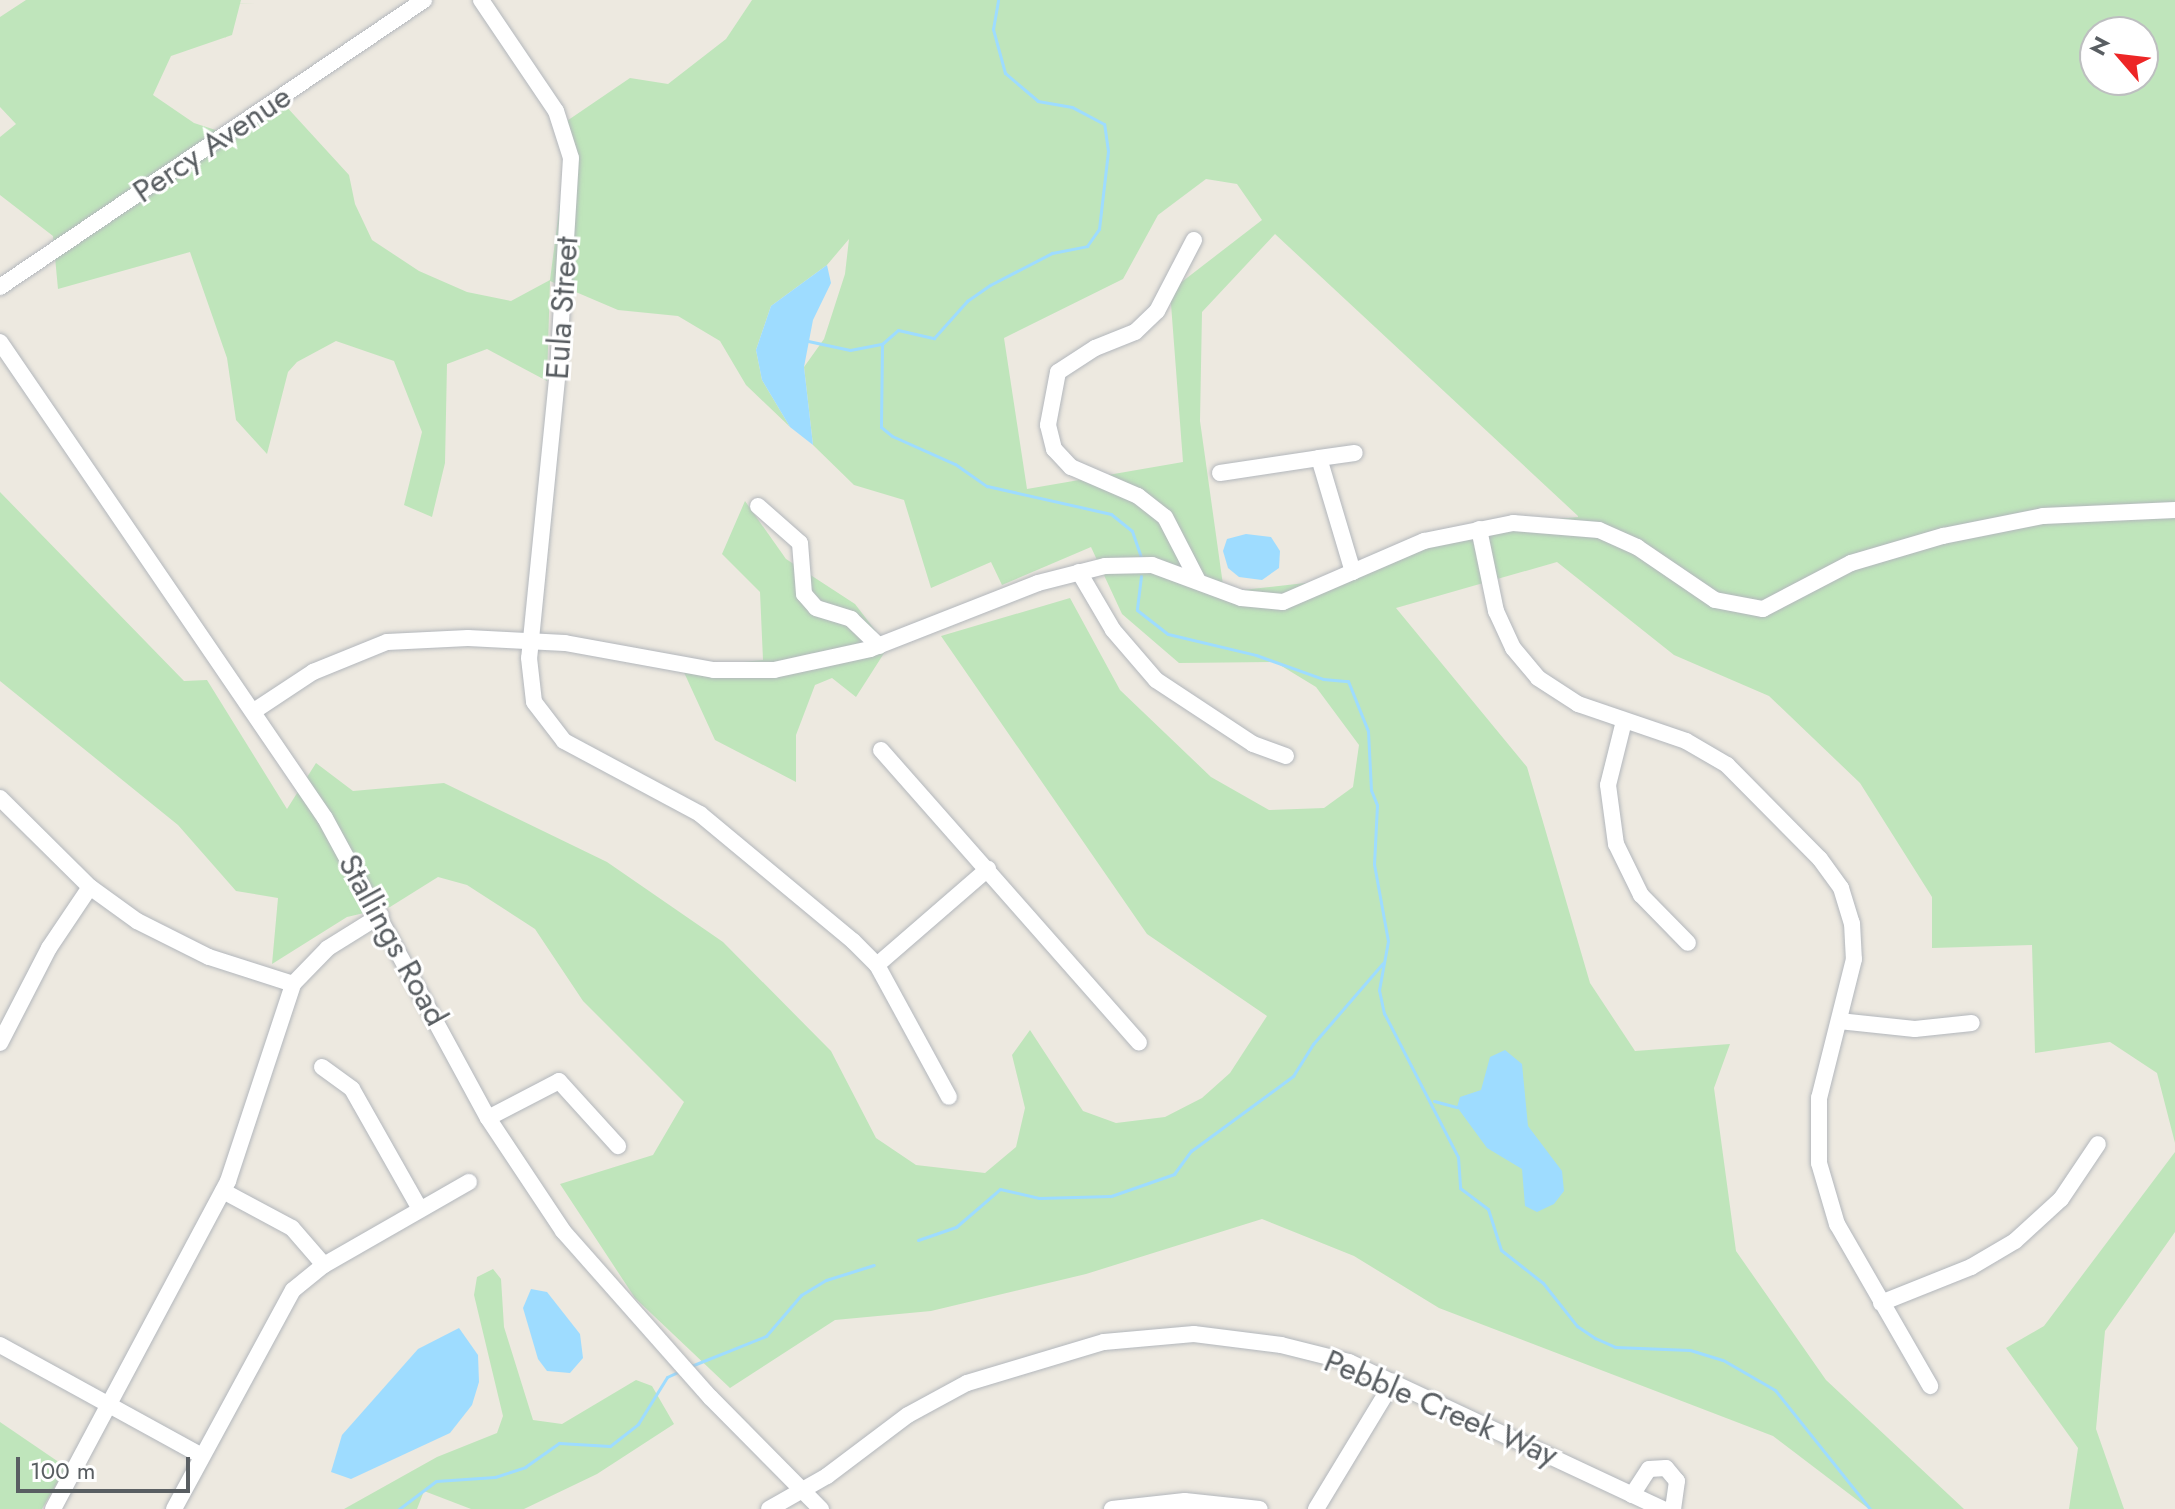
<!DOCTYPE html>
<style>
body{margin:0}
#map{position:relative;width:2175px;height:1509px;overflow:hidden;background:#ede9e0;font-family:Jost,sans-serif}
div>[style]{position:absolute}
[style*='--x']{left:calc(var(--x)*1px);top:calc(var(--y)*1px);width:calc(var(--w)*1px);rotate:calc(var(--a)*1deg)}
.green>*{inset:0;background:#bfe5bb}
.water>*{inset:0;background:#9edcff}
.stream>*{height:3px;margin:-1.5px;padding:0 1.5px;transform-origin:1.5px;border-radius:1.5px;background:#9edcff}
.roads{filter:drop-shadow(0 0 2px #b3b7bc) drop-shadow(0 0 2px #b3b7bc)}
.minor>*{height:16px;margin:-8px;padding:0 8px;transform-origin:8px;border-radius:8px;background:#fff}
span{translate:-50% -50%;white-space:nowrap;text-align:center;line-height:1.15;-webkit-text-stroke:6px #fff;paint-order:stroke}
.street-label{font-size:32px;color:#595e62}
.north{position:absolute;left:2079px;top:16px;width:80px;height:80px;box-sizing:border-box;background:#fff;border:2px solid #bdbfc0;border-radius:50%;rotate:298deg;font-size:22px;font-weight:700;line-height:32px;text-align:center;color:#595e62}
.north::after{content:'';display:block;margin:auto;width:28px;height:36px;background:#ed2626;clip-path:polygon(50% 0,100% 100%,50% 72%,0 100%)}
.scale{position:absolute;left:16px;top:1457px;width:174px;height:36px;box-sizing:border-box;border:4px solid #595e62;border-top:0;padding-left:10px;font-size:24px;line-height:28px;white-space:nowrap;color:#595e62;-webkit-text-stroke:6px #fff;paint-order:stroke}
</style>
<div id="map">
<div class="green">
<div style="clip-path:polygon(evenodd,26px 0,241px 0,232px 35px,171px 56px,153px 95px,194px 123px,234px 136px,284px 104px,349px 175px,355px 204px,372px 240px,419px 271px,467px 292px,511px 301px,550px 280px,565px 165px,558px 127px,630px 78px,668px 84px,726px 39px,752px 0,2175px 0,2175px 1143px,2157px 1073px,2110px 1042px,2035px 1053px,2032px 945px,1932px 948px,1932px 897px,1860px 783px,1769px 696px,1674px 655px,1557px 562px,1396px 608px,1527px 767px,1590px 983px,1635px 1051px,1730px 1044px,1714px 1088px,1736px 1251px,1826px 1380px,1964px 1509px,1869px 1509px,1773px 1436px,1439px 1308px,1354px 1256px,1262px 1219px,1086px 1274px,931px 1311px,835px 1320px,730px 1388px,635px 1298px,560px 1184px,653px 1155px,684px 1102px,583px 1001px,535px 929px,467px 885px,438px 877px,390px 907px,347px 917px,272px 964px,278px 898px,236px 891px,178px 825px,0 681px,0 492px,184px 681px,207px 680px,287px 809px,316px 763px,353px 791px,444px 783px,607px 862px,723px 942px,831px 1051px,876px 1138px,916px 1165px,985px 1173px,1016px 1147px,1025px 1108px,1012px 1055px,1030px 1030px,1083px 1111px,1116px 1123px,1165px 1117px,1202px 1098px,1230px 1073px,1267px 1016px,1147px 934px,941px 636px,1070px 598px,1120px 690px,1211px 777px,1269px 810px,1324px 808px,1353px 787px,1359px 745px,1316px 687px,1275px 662px,1179px 663px,1122px 614px,1091px 547px,1002px 585px,991px 562px,931px 588px,904px 500px,854px 485px,813px 445px,804px 367px,824px 339px,845px 274px,849px 239px,827px 265px,771px 306px,756px 350px,762px 380px,790px 427px,746px 385px,720px 341px,678px 316px,618px 310px,550px 281px,547px 381px,487px 349px,447px 364px,445px 463px,432px 517px,404px 505px,422px 432px,394px 361px,336px 341px,297px 362px,288px 372px,267px 454px,236px 420px,227px 358px,190px 252px,58px 289px,53px 236px,0 195px,0 137px,16px 124px,0 107px,0 17px,26px 0,2095px 32px,2143px 32px,2143px 80px,2095px 80px,2095px 32px,26px 0,1206px 179px,1237px 184px,1262px 220px,1170px 291px,1183px 462px,1027px 489px,1004px 338px,1123px 279px,1158px 215px,1206px 179px,26px 0,1275px 234px,1578px 516px,1578px 517px,1489px 526px,1314px 582px,1224px 592px,1200px 421px,1202px 312px,1275px 234px)"></div>
<div style="clip-path:polygon(745px 501px,786px 559px,855px 604px,888px 647px,856px 697px,832px 678px,815px 685px,796px 735px,796px 782px,715px 740px,682px 668px,763px 660px,760px 592px,722px 554px)"></div>
<div style="clip-path:polygon(2175px 1152px,2175px 1232px,2105px 1331px,2096px 1429px,2124px 1509px,2069px 1509px,2078px 1448px,2006px 1348px,2044px 1326px)"></div>
<div style="clip-path:polygon(493px 1269px,501px 1279px,504px 1327px,533px 1420px,562px 1424px,636px 1380px,652px 1386px,674px 1424px,597px 1474px,524px 1509px,471px 1509px,424px 1491px,417px 1509px,344px 1509px,437px 1457px,497px 1433px,503px 1416px,474px 1295px,477px 1277px)"></div>
<div style="clip-path:polygon(0 1422px,66px 1467px,42px 1509px,0 1509px)"></div>
</div>
<div class="water">
<div style="clip-path:polygon(827px 265px,831px 283px,813px 320px,804px 367px,813px 445px,790px 427px,762px 380px,756px 350px,771px 306px)"></div>
<div style="clip-path:polygon(1246px 534px,1271px 537px,1280px 551px,1279px 568px,1262px 580px,1239px 577px,1228px 568px,1223px 551px,1227px 539px)"></div>
<div style="clip-path:polygon(1505px 1050px,1522px 1064px,1528px 1126px,1562px 1171px,1564px 1191px,1554px 1204px,1537px 1212px,1525px 1206px,1522px 1169px,1487px 1148px,1457px 1107px,1460px 1097px,1481px 1090px,1490px 1057px)"></div>
<div style="clip-path:polygon(531px 1289px,547px 1292px,580px 1334px,583px 1358px,570px 1373px,547px 1371px,538px 1359px,523px 1308px)"></div>
<div style="clip-path:polygon(459px 1328px,478px 1355px,479px 1382px,472px 1405px,450px 1433px,351px 1479px,331px 1472px,342px 1435px,418px 1349px)"></div>
</div>
<div class="stream">
<div style="--x:808;--y:341;--w:43;--a:12.1"></div>
<div style="--x:850;--y:350;--w:33;--a:-11"></div>
<div style="--x:882;--y:344;--w:21;--a:-41"></div>
<div style="--x:898;--y:330;--w:37;--a:13"></div>
<div style="--x:934;--y:338;--w:50;--a:-48.3"></div>
<div style="--x:967;--y:301;--w:28;--a:-35"></div>
<div style="--x:990;--y:285;--w:70;--a:-27.3"></div>
<div style="--x:1052;--y:253;--w:36;--a:-11"></div>
<div style="--x:1087;--y:246;--w:21;--a:-55"></div>
<div style="--x:1099;--y:229;--w:79;--a:-83.4"></div>
<div style="--x:1108;--y:151;--w:27;--a:-98"></div>
<div style="--x:1104;--y:124;--w:36;--a:-152"></div>
<div style="--x:1072;--y:107;--w:35;--a:-170"></div>
<div style="--x:1038;--y:101;--w:43;--a:-139.7"></div>
<div style="--x:1005;--y:73;--w:46;--a:-105.3"></div>
<div style="--x:993;--y:29;--w:29;--a:-80"></div>
<div style="--x:882;--y:344;--w:83;--a:90.7"></div>
<div style="--x:881;--y:427;--w:14;--a:39"></div>
<div style="--x:892;--y:436;--w:69;--a:24"></div>
<div style="--x:955;--y:464;--w:39;--a:35"></div>
<div style="--x:987;--y:486;--w:127;--a:12.7"></div>
<div style="--x:1111;--y:514;--w:27;--a:39"></div>
<div style="--x:1132;--y:531;--w:31;--a:71"></div>
<div style="--x:1141;--y:576;--w:34;--a:97"></div>
<div style="--x:1137;--y:610;--w:39;--a:38"></div>
<div style="--x:1168;--y:634;--w:90;--a:13.4"></div>
<div style="--x:1256;--y:655;--w:71;--a:19.7"></div>
<div style="--x:1323;--y:679;--w:25;--a:5"></div>
<div style="--x:1348;--y:681;--w:54;--a:68.2"></div>
<div style="--x:1368;--y:731;--w:59;--a:87.1"></div>
<div style="--x:1371;--y:790;--w:16;--a:68"></div>
<div style="--x:1377;--y:805;--w:59;--a:92.9"></div>
<div style="--x:1374;--y:864;--w:78;--a:79.7"></div>
<div style="--x:1388;--y:941;--w:50;--a:100.4"></div>
<div style="--x:1379;--y:990;--w:24;--a:78"></div>
<div style="--x:1384;--y:1013;--w:162;--a:62.8"></div>
<div style="--x:1458;--y:1157;--w:31;--a:86"></div>
<div style="--x:1460;--y:1188;--w:35;--a:37"></div>
<div style="--x:1488;--y:1209;--w:43;--a:72.4"></div>
<div style="--x:1501;--y:1250;--w:53;--a:38.2"></div>
<div style="--x:1543;--y:1283;--w:55;--a:51.7"></div>
<div style="--x:1577;--y:1326;--w:22;--a:34"></div>
<div style="--x:1595;--y:1338;--w:22;--a:24"></div>
<div style="--x:1615;--y:1347;--w:75;--a:2.3"></div>
<div style="--x:1690;--y:1350;--w:34;--a:17"></div>
<div style="--x:1723;--y:1360;--w:60;--a:30"></div>
<div style="--x:1775;--y:1390;--w:152;--a:51.4"></div>
<div style="--x:1434;--y:1101;--w:24;--a:15"></div>
<div style="--x:918;--y:1240;--w:40;--a:-18.9"></div>
<div style="--x:956;--y:1227;--w:58;--a:-40.8"></div>
<div style="--x:1000;--y:1189;--w:40;--a:13"></div>
<div style="--x:1039;--y:1198;--w:72;--a:-1.6"></div>
<div style="--x:1111;--y:1196;--w:67;--a:-19.2"></div>
<div style="--x:1174;--y:1174;--w:29;--a:-54"></div>
<div style="--x:1191;--y:1151;--w:127;--a:-36.3"></div>
<div style="--x:1293;--y:1076;--w:38;--a:-58"></div>
<div style="--x:1313;--y:1044;--w:107;--a:-49.2"></div>
<div style="--x:691;--y:1366;--w:81;--a:-21.8"></div>
<div style="--x:766;--y:1336;--w:54;--a:-49.5"></div>
<div style="--x:801;--y:1295;--w:29;--a:-31"></div>
<div style="--x:826;--y:1280;--w:50;--a:-17.4"></div>
<div style="--x:399;--y:1509;--w:46;--a:-37.1"></div>
<div style="--x:436;--y:1481;--w:59;--a:-3.9"></div>
<div style="--x:495;--y:1477;--w:32;--a:-18"></div>
<div style="--x:525;--y:1467;--w:42;--a:-35.2"></div>
<div style="--x:559;--y:1443;--w:51;--a:3.4"></div>
<div style="--x:610;--y:1446;--w:36;--a:-38"></div>
<div style="--x:638;--y:1424;--w:55;--a:-58.3"></div>
<div style="--x:667;--y:1377;--w:14;--a:-25"></div>
</div>
<div class="roads">
<div class="minor">
<div style="--x:481;--y:0;--w:134;--a:56"></div>
<div style="--x:556;--y:111;--w:49;--a:72.3"></div>
<div style="--x:571;--y:158;--w:211;--a:93.5"></div>
<div style="--x:558;--y:369;--w:290;--a:95.7"></div>
<div style="--x:529;--y:658;--w:44;--a:83.5"></div>
<div style="--x:534;--y:702;--w:49;--a:52.4"></div>
<div style="--x:564;--y:741;--w:154;--a:28.2"></div>
<div style="--x:700;--y:814;--w:199;--a:39.7"></div>
<div style="--x:853;--y:941;--w:34;--a:45"></div>
<div style="--x:877;--y:965;--w:150;--a:61.4"></div>
<div style="--x:1194;--y:240;--w:80;--a:117.5"></div>
<div style="--x:1157;--y:311;--w:30;--a:136"></div>
<div style="--x:1135;--y:332;--w:43;--a:158.2"></div>
<div style="--x:1095;--y:348;--w:44;--a:147"></div>
<div style="--x:1058;--y:372;--w:54;--a:100.7"></div>
<div style="--x:1048;--y:425;--w:25;--a:76"></div>
<div style="--x:1054;--y:449;--w:25;--a:47"></div>
<div style="--x:1071;--y:467;--w:73;--a:23.4"></div>
<div style="--x:1138;--y:496;--w:34;--a:38"></div>
<div style="--x:1165;--y:517;--w:70;--a:62.7"></div>
<div style="--x:0;--y:287;--w:512;--a:-34.09"></div>
<div style="--x:0;--y:342;--w:576;--a:55.68"></div>
<div style="--x:325;--y:818;--w:341;--a:61.5"></div>
<div style="--x:488;--y:1118;--w:136;--a:56.4"></div>
<div style="--x:563;--y:1231;--w:222;--a:48.5"></div>
<div style="--x:710;--y:1397;--w:158;--a:45.3"></div>
<div style="--x:1319;--y:458;--w:36;--a:-8"></div>
<div style="--x:1220;--y:473;--w:100;--a:-8.6"></div>
<div style="--x:1319;--y:458;--w:119;--a:73.4"></div>
<div style="--x:758;--y:506;--w:56;--a:41.4"></div>
<div style="--x:800;--y:543;--w:51;--a:85.5"></div>
<div style="--x:804;--y:594;--w:18;--a:49"></div>
<div style="--x:816;--y:608;--w:37;--a:17"></div>
<div style="--x:851;--y:619;--w:39;--a:44"></div>
<div style="--x:1479;--y:529;--w:84;--a:78.3"></div>
<div style="--x:1496;--y:611;--w:41;--a:65.3"></div>
<div style="--x:1513;--y:648;--w:39;--a:50"></div>
<div style="--x:1538;--y:678;--w:48;--a:33"></div>
<div style="--x:1578;--y:704;--w:114;--a:18.9"></div>
<div style="--x:1686;--y:741;--w:48;--a:30.3"></div>
<div style="--x:1727;--y:765;--w:132;--a:45.3"></div>
<div style="--x:1820;--y:859;--w:36;--a:54"></div>
<div style="--x:1841;--y:888;--w:37;--a:73"></div>
<div style="--x:1852;--y:923;--w:36;--a:87"></div>
<div style="--x:1854;--y:959;--w:143;--a:104.1"></div>
<div style="--x:1819;--y:1098;--w:65;--a:90"></div>
<div style="--x:1819;--y:1163;--w:64;--a:73.6"></div>
<div style="--x:1837;--y:1224;--w:187;--a:60.1"></div>
<div style="--x:1079;--y:572;--w:67;--a:59.6"></div>
<div style="--x:1113;--y:630;--w:66;--a:49.3"></div>
<div style="--x:1156;--y:680;--w:116;--a:33.4"></div>
<div style="--x:1253;--y:744;--w:35;--a:20"></div>
<div style="--x:254;--y:711;--w:71;--a:-33.5"></div>
<div style="--x:313;--y:672;--w:80;--a:-22.1"></div>
<div style="--x:387;--y:642;--w:81;--a:-2.8"></div>
<div style="--x:468;--y:638;--w:97;--a:3"></div>
<div style="--x:565;--y:643;--w:151;--a:10.3"></div>
<div style="--x:714;--y:670;--w:60;--a:0"></div>
<div style="--x:774;--y:670;--w:98;--a:-12.3"></div>
<div style="--x:870;--y:649;--w:180;--a:-21.4"></div>
<div style="--x:1038;--y:583;--w:69;--a:-14.2"></div>
<div style="--x:1105;--y:566;--w:47;--a:-1.2"></div>
<div style="--x:1152;--y:565;--w:95;--a:20.3"></div>
<div style="--x:1241;--y:598;--w:42;--a:5.4"></div>
<div style="--x:1283;--y:602;--w:154;--a:-23.4"></div>
<div style="--x:1424;--y:541;--w:91;--a:-11.4"></div>
<div style="--x:1513;--y:523;--w:86;--a:4.7"></div>
<div style="--x:1599;--y:530;--w:42;--a:24.1"></div>
<div style="--x:1637;--y:547;--w:94;--a:34.2"></div>
<div style="--x:1715;--y:600;--w:49;--a:10.6"></div>
<div style="--x:1763;--y:609;--w:99;--a:-27.6"></div>
<div style="--x:1851;--y:563;--w:96;--a:-16.4"></div>
<div style="--x:1943;--y:536;--w:102;--a:-11.3"></div>
<div style="--x:2043;--y:516;--w:132;--a:-2.6"></div>
<div style="--x:1624;--y:721;--w:66;--a:104"></div>
<div style="--x:1608;--y:785;--w:60;--a:82.3"></div>
<div style="--x:1616;--y:844;--w:57;--a:63.9"></div>
<div style="--x:1641;--y:895;--w:67;--a:45.6"></div>
<div style="--x:881;--y:750;--w:390;--a:48.6"></div>
<div style="--x:0;--y:798;--w:127;--a:44.7"></div>
<div style="--x:90;--y:887;--w:58;--a:35.9"></div>
<div style="--x:137;--y:921;--w:80;--a:26.6"></div>
<div style="--x:209;--y:957;--w:88;--a:17.8"></div>
<div style="--x:877;--y:965;--w:147;--a:-40.9"></div>
<div style="--x:1839;--y:1021;--w:76;--a:6"></div>
<div style="--x:1915;--y:1029;--w:57;--a:-6"></div>
<div style="--x:0;--y:1043;--w:107;--a:-62.7"></div>
<div style="--x:49;--y:948;--w:73;--a:-56.1"></div>
<div style="--x:322;--y:1067;--w:37;--a:36"></div>
<div style="--x:352;--y:1089;--w:138;--a:60.5"></div>
<div style="--x:488;--y:1118;--w:80;--a:-27.5"></div>
<div style="--x:559;--y:1081;--w:88;--a:47.8"></div>
<div style="--x:223;--y:1191;--w:78;--a:28.2"></div>
<div style="--x:292;--y:1228;--w:49;--a:49.1"></div>
<div style="--x:1881;--y:1303;--w:97;--a:-21.8"></div>
<div style="--x:1971;--y:1267;--w:51;--a:-30.6"></div>
<div style="--x:2015;--y:1241;--w:62;--a:-42.4"></div>
<div style="--x:2061;--y:1199;--w:66;--a:-56.1"></div>
<div style="--x:0;--y:1345;--w:230;--a:28.8"></div>
<div style="--x:1632;--y:1495;--w:31;--a:-57"></div>
<div style="--x:1649;--y:1469;--w:17;--a:-3"></div>
<div style="--x:1666;--y:1468;--w:17;--a:50"></div>
<div style="--x:1677;--y:1481;--w:28;--a:98"></div>
<div style="--x:53;--y:1509;--w:372;--a:-61.9"></div>
<div style="--x:228;--y:1181;--w:207;--a:-71.7"></div>
<div style="--x:293;--y:984;--w:50;--a:-45.8"></div>
<div style="--x:328;--y:948;--w:62;--a:-31.9"></div>
<div style="--x:174;--y:1509;--w:249;--a:-61.5"></div>
<div style="--x:293;--y:1290;--w:40;--a:-39"></div>
<div style="--x:324;--y:1265;--w:167;--a:-29.8"></div>
<div style="--x:769;--y:1509;--w:67;--a:-29.6"></div>
<div style="--x:827;--y:1476;--w:101;--a:-37"></div>
<div style="--x:908;--y:1415;--w:67;--a:-28.5"></div>
<div style="--x:967;--y:1383;--w:143;--a:-16.7"></div>
<div style="--x:1104;--y:1342;--w:90;--a:-5.1"></div>
<div style="--x:1194;--y:1334;--w:88;--a:7.2"></div>
<div style="--x:1281;--y:1345;--w:70;--a:14"></div>
<div style="--x:1349;--y:1362;--w:347;--a:25.1"></div>
<div style="--x:1112;--y:1509;--w:73;--a:-6.3"></div>
<div style="--x:1185;--y:1501;--w:75;--a:6.1"></div>
<div style="--x:1316;--y:1509;--w:149;--a:-58.8"></div>
</div>
</div>
<div class="street-label">
<span style="left:212px;top:144px;rotate:-34deg">Percy Avenue</span>
<span style="left:562px;top:308px;rotate:-86deg">Eula Street</span>
<span style="left:393px;top:940px;rotate:61deg">Stallings Road</span>
<span style="left:1441px;top:1408px;rotate:23deg">Pebble Creek Way</span>
</div>
<div class="north">N</div>
<div class="scale">100 m</div>
</div>
